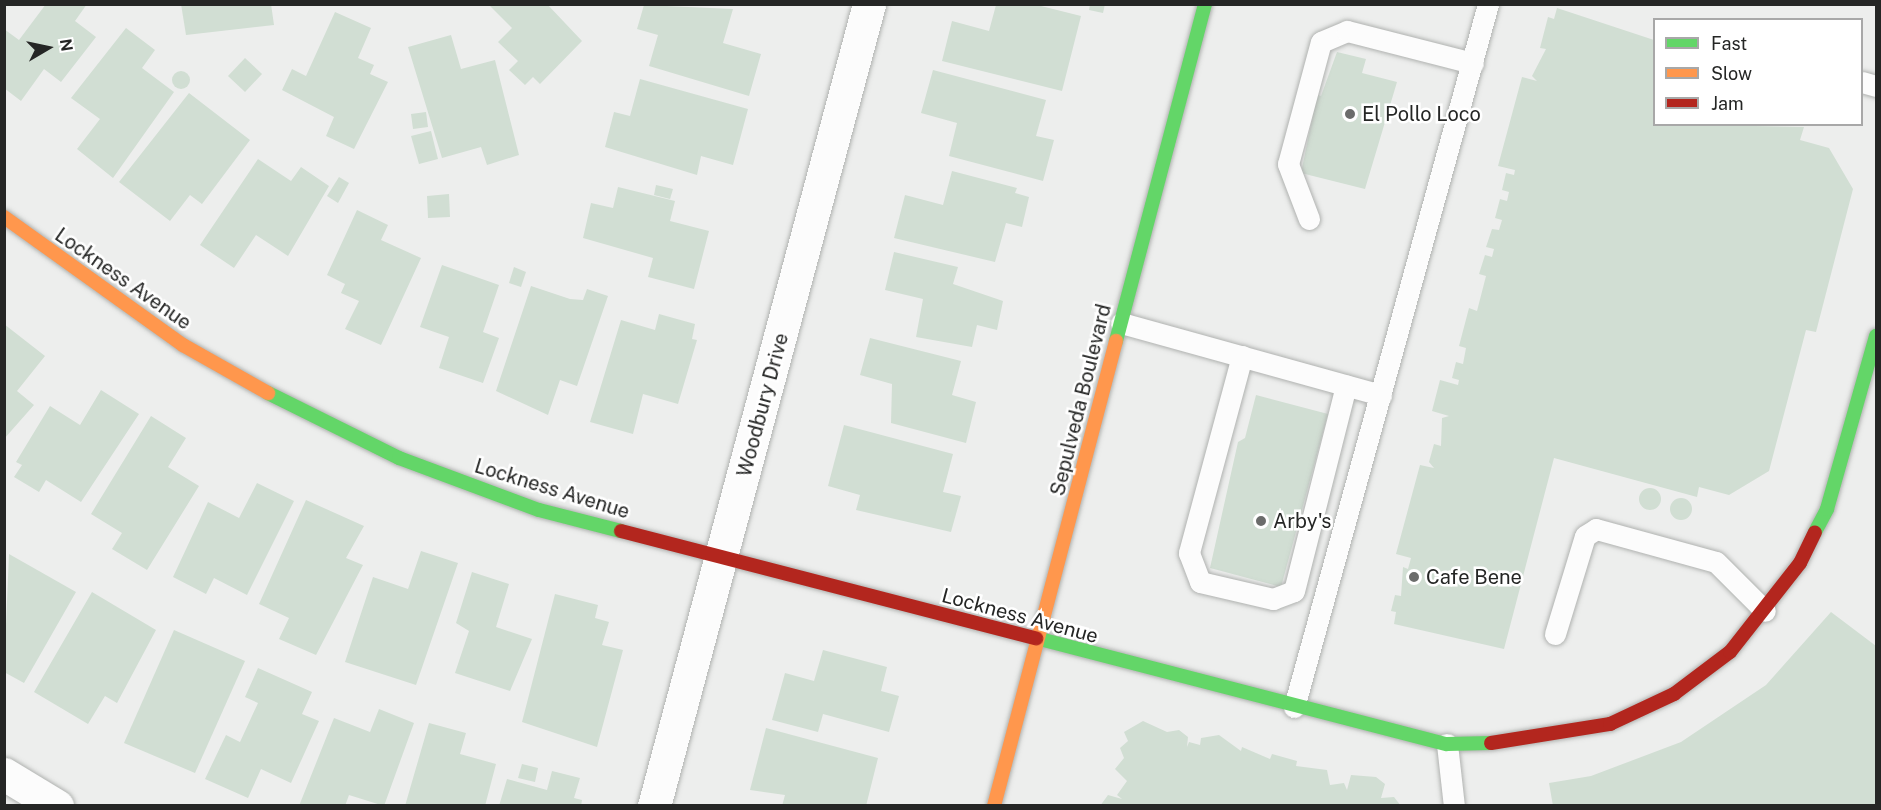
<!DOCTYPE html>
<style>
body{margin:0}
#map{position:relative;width:1881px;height:810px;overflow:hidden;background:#edeeed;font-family:"Public Sans",sans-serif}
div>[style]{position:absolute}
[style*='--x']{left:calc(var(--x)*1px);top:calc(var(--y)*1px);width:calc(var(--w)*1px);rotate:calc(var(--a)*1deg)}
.building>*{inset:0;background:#d1ded3}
.round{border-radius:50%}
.roads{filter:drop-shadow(0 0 2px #b0b2b0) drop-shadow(0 0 2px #b0b2b0)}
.lane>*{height:21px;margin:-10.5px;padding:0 10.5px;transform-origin:10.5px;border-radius:10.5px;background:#fcfcfc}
.street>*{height:33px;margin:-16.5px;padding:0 16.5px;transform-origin:16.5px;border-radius:16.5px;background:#fcfcfc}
.fast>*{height:14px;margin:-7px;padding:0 7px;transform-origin:7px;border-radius:7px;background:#63d668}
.slow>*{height:14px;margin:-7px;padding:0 7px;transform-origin:7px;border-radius:7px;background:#ff974d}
.jam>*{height:14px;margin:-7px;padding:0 7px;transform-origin:7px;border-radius:7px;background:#b3261e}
.dots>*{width:16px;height:16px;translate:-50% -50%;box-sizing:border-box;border:3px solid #fff;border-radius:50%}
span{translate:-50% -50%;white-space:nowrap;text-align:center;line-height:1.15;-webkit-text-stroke:5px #fff;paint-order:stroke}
.poi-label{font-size:20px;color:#252625}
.left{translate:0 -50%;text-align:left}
.street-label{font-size:20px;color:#252625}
.frame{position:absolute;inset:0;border:6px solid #252625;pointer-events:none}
.legend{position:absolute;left:1653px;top:18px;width:210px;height:108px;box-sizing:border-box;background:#fff;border:2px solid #a8a8a8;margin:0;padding:8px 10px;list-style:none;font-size:18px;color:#252625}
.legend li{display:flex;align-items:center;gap:12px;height:30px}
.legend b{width:30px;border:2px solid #a8a8a8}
.north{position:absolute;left:18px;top:18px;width:60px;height:60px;-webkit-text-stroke:4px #fff;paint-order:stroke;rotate:81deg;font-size:16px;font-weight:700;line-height:24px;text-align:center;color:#252625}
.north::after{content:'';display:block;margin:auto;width:21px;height:27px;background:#252625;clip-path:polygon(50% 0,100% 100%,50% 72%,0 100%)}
</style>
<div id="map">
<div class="building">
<div style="clip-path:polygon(46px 4px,87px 4px,75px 21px,96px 37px,61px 82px,44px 69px,21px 101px,4px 88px,4px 29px,19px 40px)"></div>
<div style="clip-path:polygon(181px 4px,271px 4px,274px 25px,186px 35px)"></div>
<div style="clip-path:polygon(488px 4px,547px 4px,582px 41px,540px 84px,533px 77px,525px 85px,509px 70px,518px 61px,498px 42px,512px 28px)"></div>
<div style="clip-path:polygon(1090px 4px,1105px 4px,1103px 13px,1089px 10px)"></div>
<div style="clip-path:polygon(644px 5px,733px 9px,723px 43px,761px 54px,749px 96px,649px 66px,658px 35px,637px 29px)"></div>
<div style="clip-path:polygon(996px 5px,1037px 5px,1081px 16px,1062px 91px,942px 61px,952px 21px,989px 31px)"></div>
<div style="clip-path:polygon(1557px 8px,1654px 40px,1654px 124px,1804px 127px,1800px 140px,1829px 148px,1853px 189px,1816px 332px,1806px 330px,1769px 471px,1729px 495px,1699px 487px,1697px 497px,1554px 458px,1504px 649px,1394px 624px,1396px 612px,1391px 611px,1395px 595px,1401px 596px,1403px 567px,1408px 569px,1411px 558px,1396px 554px,1420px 465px,1434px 468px,1429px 462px,1434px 444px,1441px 446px,1442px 418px,1449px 416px,1432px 411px,1440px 380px,1458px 385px,1459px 380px,1452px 378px,1456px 362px,1463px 364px,1466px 348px,1459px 346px,1469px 308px,1477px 311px,1486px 276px,1479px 274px,1485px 255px,1492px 257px,1494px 249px,1486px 247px,1492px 229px,1499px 230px,1502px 220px,1495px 218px,1500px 199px,1507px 201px,1509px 192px,1502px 190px,1506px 173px,1514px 175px,1515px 170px,1498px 166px,1522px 77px,1537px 81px,1532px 76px,1546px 49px,1540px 48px,1548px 17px,1554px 19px)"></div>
<div style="clip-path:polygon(335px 12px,371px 28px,358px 58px,374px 65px,370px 74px,388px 82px,354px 149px,326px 136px,334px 117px,282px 90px,292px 69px,306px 76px)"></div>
<div style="clip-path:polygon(126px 28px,155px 50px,142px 68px,174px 92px,113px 178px,77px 149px,100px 119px,71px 98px)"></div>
<div style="clip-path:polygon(451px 35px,461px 69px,495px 60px,519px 155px,487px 165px,481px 147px,442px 158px,408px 47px)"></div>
<div style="clip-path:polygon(1337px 52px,1366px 59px,1362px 73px,1397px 82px,1365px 189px,1301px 173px,1317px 95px,1321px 96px)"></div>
<div style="clip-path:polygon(245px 58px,262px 74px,245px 92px,228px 76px)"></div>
<div style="clip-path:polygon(933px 70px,1046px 100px,1036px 136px,1054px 140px,1043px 181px,949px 156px,957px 123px,921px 113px)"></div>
<div class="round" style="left:172px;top:71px;width:18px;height:18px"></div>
<div style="clip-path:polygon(640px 79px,748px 109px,733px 165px,701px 156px,697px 175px,605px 147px,614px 112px,630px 116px)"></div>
<div style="clip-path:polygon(189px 93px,250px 140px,202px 204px,190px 195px,170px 221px,119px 182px)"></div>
<div style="clip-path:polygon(426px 112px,428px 127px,413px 129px,411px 114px)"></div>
<div style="clip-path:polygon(431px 131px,438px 159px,419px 164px,411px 136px)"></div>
<div style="clip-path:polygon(258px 159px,291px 181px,301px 167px,329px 186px,288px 256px,256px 235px,234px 268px,200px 245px)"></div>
<div style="clip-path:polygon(952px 171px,1017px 188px,1015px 193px,1029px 197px,1022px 227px,1006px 223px,995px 262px,894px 238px,905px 195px,943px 205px)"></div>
<div style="clip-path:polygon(339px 177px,349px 183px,338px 203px,327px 196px)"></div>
<div style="clip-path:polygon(656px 185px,673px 189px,670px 199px,654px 195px)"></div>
<div style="clip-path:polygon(618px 187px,675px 201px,670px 221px,709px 231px,694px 289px,648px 277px,653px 258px,583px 238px,591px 203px,613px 208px)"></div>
<div style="clip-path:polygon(449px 194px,450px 217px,428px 218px,427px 196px)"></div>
<div style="clip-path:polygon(357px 210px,388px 225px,381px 240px,421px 258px,381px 345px,345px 329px,359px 301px,341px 293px,345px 284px,327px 275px)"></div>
<div style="clip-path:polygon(894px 252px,958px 267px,953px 284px,1003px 301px,997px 330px,977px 325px,972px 347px,916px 337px,923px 299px,885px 290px)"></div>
<div style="clip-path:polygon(442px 265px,499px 285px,483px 332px,499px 338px,483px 383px,439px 368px,449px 337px,420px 327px)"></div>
<div style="clip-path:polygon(514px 267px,526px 272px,521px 287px,509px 283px)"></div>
<div style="clip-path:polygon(531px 286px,570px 299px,583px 300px,587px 289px,608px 296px,577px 386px,560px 380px,548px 415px,496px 391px)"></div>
<div style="clip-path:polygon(659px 314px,695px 324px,692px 339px,697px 340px,678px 404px,643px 394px,633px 434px,590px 422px,621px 320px,655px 330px)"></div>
<div style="clip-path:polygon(4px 324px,45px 356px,17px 391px,34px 405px,4px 439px)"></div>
<div style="clip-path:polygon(870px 338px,961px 361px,952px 395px,976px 402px,966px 443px,891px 423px,892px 384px,860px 375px)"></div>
<div style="clip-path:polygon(101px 390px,139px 414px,81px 502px,46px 480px,39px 492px,14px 477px,22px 465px,16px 462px,50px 406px,80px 425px)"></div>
<div style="clip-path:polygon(1256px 395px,1328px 414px,1281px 587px,1210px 568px,1238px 442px,1245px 438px)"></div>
<div style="clip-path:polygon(151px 416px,186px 438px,168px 467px,199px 486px,147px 570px,112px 549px,122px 533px,91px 514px)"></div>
<div style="clip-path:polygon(844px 425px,953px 454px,943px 492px,961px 496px,951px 532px,856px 510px,860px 495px,828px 486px)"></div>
<div style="clip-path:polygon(257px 483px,294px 501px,247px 595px,214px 578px,206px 594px,173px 577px,208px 502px,239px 518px)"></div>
<div class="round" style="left:1639px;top:488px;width:22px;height:22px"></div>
<div class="round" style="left:1670px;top:498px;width:22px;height:22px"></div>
<div style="clip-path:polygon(306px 500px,364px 526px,346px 558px,363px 565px,316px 655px,279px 639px,289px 618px,259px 604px)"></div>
<div style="clip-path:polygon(421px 551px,458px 563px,416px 685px,345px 662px,373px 577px,408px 589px)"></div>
<div style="clip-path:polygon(9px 554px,76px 592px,24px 683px,4px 672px)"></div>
<div style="clip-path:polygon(472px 572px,509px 584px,496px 627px,532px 639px,510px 691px,455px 673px,469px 631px,456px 623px)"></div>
<div style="clip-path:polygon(92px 592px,156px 630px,117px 703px,105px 696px,88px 724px,34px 692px)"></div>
<div style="clip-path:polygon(555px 594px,598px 605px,595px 618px,609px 622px,602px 645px,623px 650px,597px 747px,522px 722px)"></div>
<div style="clip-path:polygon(1831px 612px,1876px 646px,1876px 806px,1553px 806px,1549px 783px,1591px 776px,1681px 742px,1766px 685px)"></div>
<div style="clip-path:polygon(174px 630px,245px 661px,195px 773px,124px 743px)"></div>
<div style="clip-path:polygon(823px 650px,887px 667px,881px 691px,899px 696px,889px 732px,823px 714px,818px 732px,772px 720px,785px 673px,814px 681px)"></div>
<div style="clip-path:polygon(258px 668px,312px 692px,302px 714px,319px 721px,291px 783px,261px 769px,248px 798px,205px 779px,226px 735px,240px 742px,258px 703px,245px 697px)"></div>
<div style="clip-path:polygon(379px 709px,414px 723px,384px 806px,349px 795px,345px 806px,299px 806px,334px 718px,370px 732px)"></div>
<div style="clip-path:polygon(1143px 721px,1167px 732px,1179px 730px,1188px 737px,1187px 747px,1189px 742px,1200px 745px,1201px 738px,1219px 735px,1241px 751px,1242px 747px,1270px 759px,1272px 754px,1297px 761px,1296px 766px,1327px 770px,1330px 785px,1344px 783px,1347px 790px,1351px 775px,1376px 777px,1385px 784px,1381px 798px,1394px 797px,1401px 806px,1100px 806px,1108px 795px,1122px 799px,1117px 795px,1127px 781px,1115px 769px,1124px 758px,1120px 748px,1128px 741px,1124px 732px)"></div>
<div style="clip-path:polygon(429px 723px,466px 733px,460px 754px,496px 764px,485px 806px,405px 806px)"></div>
<div style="clip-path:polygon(766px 728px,878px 758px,866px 806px,782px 806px,785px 795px,750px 790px)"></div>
<div style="clip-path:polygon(522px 764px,538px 768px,535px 782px,518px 778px)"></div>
<div style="clip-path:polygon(552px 771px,580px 778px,574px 798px,582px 800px,581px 806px,499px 806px,507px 779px,547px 790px)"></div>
</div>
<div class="roads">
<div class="lane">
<div style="--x:1862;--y:82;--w:15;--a:16"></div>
<div style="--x:1309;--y:219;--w:59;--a:-110.9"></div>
<div style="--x:1288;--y:164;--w:126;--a:-74.9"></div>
<div style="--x:1321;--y:42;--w:28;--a:-23"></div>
<div style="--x:1347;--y:31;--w:130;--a:14.3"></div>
<div style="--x:1121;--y:323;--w:270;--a:15.5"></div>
<div style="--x:1242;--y:356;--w:204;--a:105.1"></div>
<div style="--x:1189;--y:553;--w:31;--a:69"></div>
<div style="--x:1200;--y:582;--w:75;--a:13.1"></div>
<div style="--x:1273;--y:599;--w:22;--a:-21"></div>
<div style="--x:1294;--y:591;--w:212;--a:-75.8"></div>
<div style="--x:1555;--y:634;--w:102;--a:-73"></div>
<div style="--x:1585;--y:536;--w:13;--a:-32"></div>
<div style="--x:1596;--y:529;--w:124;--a:15.4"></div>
<div style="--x:1716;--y:562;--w:69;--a:45"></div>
<div style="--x:1294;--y:707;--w:729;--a:-74.57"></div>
<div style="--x:1447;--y:744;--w:62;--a:83.6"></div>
</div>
<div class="street">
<div style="--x:4;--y:774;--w:62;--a:31.1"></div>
<div style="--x:654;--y:806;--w:830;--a:-74.99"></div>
</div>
<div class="fast">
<div style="--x:1116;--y:341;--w:349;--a:-75.2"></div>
<div style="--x:268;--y:393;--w:146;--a:26.4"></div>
<div style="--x:399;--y:458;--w:149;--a:20.4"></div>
<div style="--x:539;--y:510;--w:85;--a:14.4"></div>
<div style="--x:1815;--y:532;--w:26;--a:-62"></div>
<div style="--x:1827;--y:509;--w:180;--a:-74.2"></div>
<div style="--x:1036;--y:638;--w:424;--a:14.5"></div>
<div style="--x:1447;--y:744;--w:44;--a:-1.3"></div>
</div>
<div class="slow">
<div style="--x:4;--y:217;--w:220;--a:35.6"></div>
<div style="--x:183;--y:345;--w:98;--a:29.5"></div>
<div style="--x:994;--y:806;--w:481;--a:-75.3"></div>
</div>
<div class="jam">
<div style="--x:621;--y:531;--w:429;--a:14.5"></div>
<div style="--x:1491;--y:743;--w:121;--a:-9.1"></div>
<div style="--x:1610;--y:724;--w:71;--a:-25.1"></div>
<div style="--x:1674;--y:694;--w:70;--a:-36.9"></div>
<div style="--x:1730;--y:652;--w:113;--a:-51.8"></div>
<div style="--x:1800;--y:563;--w:34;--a:-64"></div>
</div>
</div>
<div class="dots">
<div style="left:1350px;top:114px;background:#6b6c6b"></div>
<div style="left:1261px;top:521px;background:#6b6c6b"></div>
<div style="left:1414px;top:577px;background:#6b6c6b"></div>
</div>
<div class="poi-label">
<span class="left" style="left:1362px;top:114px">El Pollo Loco</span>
<span class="left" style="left:1273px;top:521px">Arby's</span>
<span class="left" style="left:1426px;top:577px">Cafe Bene</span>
</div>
<div class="street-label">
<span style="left:123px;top:279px;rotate:35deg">Lockness Avenue</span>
<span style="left:1081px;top:400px;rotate:-76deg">Sepulveda Boulevard</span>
<span style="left:763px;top:405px;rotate:-75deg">Woodbury Drive</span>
<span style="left:552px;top:489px;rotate:17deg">Lockness Avenue</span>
<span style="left:1020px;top:616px;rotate:15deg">Lockness Avenue</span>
</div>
<div class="frame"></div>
<ul class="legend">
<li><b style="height:8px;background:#63d668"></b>Fast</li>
<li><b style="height:8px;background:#ff974d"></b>Slow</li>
<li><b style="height:8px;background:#b3261e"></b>Jam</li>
</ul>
<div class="north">N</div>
</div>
